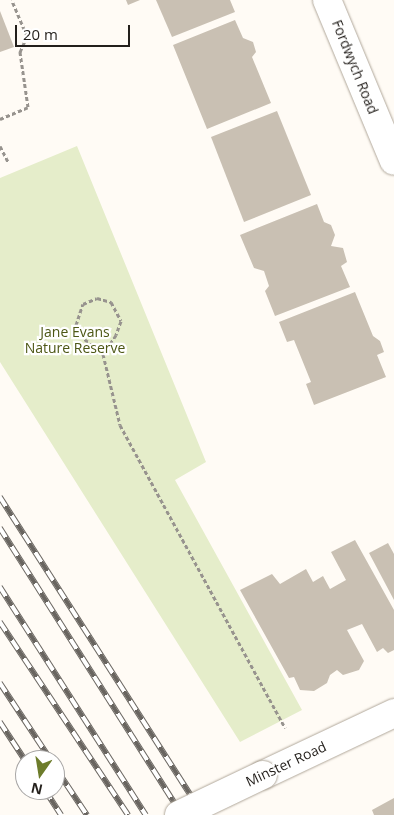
<!DOCTYPE html>
<style>
body{margin:0}
#map{position:relative;width:394px;height:815px;overflow:hidden;background:#fffbf5;font-family:"Open Sans",sans-serif}
div>[style]{position:absolute}
[style*='--x']{left:calc(var(--x)*1px);top:calc(var(--y)*1px);width:calc(var(--w)*1px);rotate:calc(var(--a)*1deg)}
.green>*{inset:0;background:#e5edca}
.building>*{inset:0;background:#c9c0b3}
.path>*{height:3px;margin-top:-1.5px;transform-origin:0;background:repeating-linear-gradient(90deg,#97938e 0 4px,transparent 0 6.5px)}
.roads{filter:drop-shadow(0 0 1px #b1a89b) drop-shadow(0 0 1px #b1a89b)}
.minor>*{height:28px;margin:-14px;padding:0 14px;transform-origin:14px;border-radius:14px;background:#fff}
.rail>*{height:5.5px;margin-top:-2.75px;transform-origin:0;background:repeating-linear-gradient(90deg,#fff 0 11px,#696560 0 22px);box-sizing:border-box;border-block:1px solid #696560}
.bridges{filter:drop-shadow(0 0 1px #b1a89b) drop-shadow(0 0 1px #b1a89b)}
.minor-bridge>*{height:28px;margin:-14px;padding:0 14px;transform-origin:14px;border-radius:14px;background:#fff}
span{translate:-50% -50%;white-space:nowrap;text-align:center;line-height:1.15;-webkit-text-stroke:4.5px #fff;paint-order:stroke}
.street-label{font-size:14px;color:#231f1b}
.park-label{font-size:14px;color:#4d5715}
.north{position:absolute;left:15px;top:750px;width:50px;height:50px;box-sizing:border-box;background:#fff;border:1px solid #a7a5a4;border-radius:50%;rotate:193deg;font-size:14px;font-weight:700;line-height:20px;text-align:center;color:#231f1b}
.north::after{content:'';display:block;margin:auto;width:18px;height:22px;background:#6d7c2b;clip-path:polygon(50% 0,100% 100%,50% 72%,0 100%)}
.scale{position:absolute;left:15px;top:25px;width:115px;height:22px;box-sizing:border-box;border:2px solid #231f1b;border-top:0;padding-left:6px;font-size:15px;line-height:18px;white-space:nowrap;color:#231f1b;-webkit-text-stroke:4px #fff;paint-order:stroke}
</style>
<div id="map">
<div class="green">
<div style="clip-path:polygon(77px 146px,206px 462px,175px 480px,302px 710px,240px 742px,0 362px,0 178px)"></div>
</div>
<div class="building">
<div style="clip-path:polygon(126px 0,140px 0,128px 5px)"></div>
<div style="clip-path:polygon(156px 0,230px 0,235px 12px,172px 37px)"></div>
<div style="clip-path:polygon(0 11px,14px 47px,0 52px)"></div>
<div style="clip-path:polygon(235px 20px,243px 38px,253px 42px,256px 52px,252px 57px,271px 103px,207px 129px,173px 45px)"></div>
<div style="clip-path:polygon(277px 111px,311px 195px,244px 222px,211px 137px)"></div>
<div style="clip-path:polygon(317px 204px,324px 222px,331px 225px,335px 235px,331px 246px,343px 248px,347px 262px,341px 266px,350px 287px,275px 316px,265px 291px,269px 286px,264px 271px,254px 268px,240px 235px)"></div>
<div style="clip-path:polygon(355px 292px,373px 336px,380px 341px,384px 352px,377px 355px,386px 377px,314px 405px,306px 384px,311px 382px,294px 340px,287px 342px,279px 322px)"></div>
<div style="clip-path:polygon(355px 540px,394px 610px,394px 650px,388px 653px,383px 648px,377px 652px,362px 624px,347px 630px,364px 661px,359px 670px,343px 675px,337px 670px,330px 675px,327px 683px,314px 691px,300px 690px,294px 677px,289px 678px,240px 590px,272px 574px,280px 584px,306px 569px,313px 582px,323px 576px,330px 589px,346px 580px,331px 552px)"></div>
<div style="clip-path:polygon(388px 543px,394px 554px,394px 600px,369px 553px)"></div>
<div style="clip-path:polygon(394px 798px,394px 815px,374px 815px,372px 810px)"></div>
</div>
<div class="path">
<div style="--x:0;--y:119;--w:30;--a:-23"></div>
<div style="--x:28;--y:107;--w:56;--a:-98.3"></div>
<div style="--x:20;--y:52;--w:17;--a:-66"></div>
<div style="--x:27;--y:36;--w:39;--a:-113"></div>
<div style="--x:0;--y:146;--w:18;--a:63"></div>
<div style="--x:97;--y:298;--w:15;--a:16"></div>
<div style="--x:111;--y:302;--w:21;--a:62"></div>
<div style="--x:121;--y:321;--w:15;--a:110"></div>
<div style="--x:116;--y:335;--w:23;--a:124"></div>
<div style="--x:103;--y:354;--w:26;--a:-141"></div>
<div style="--x:83;--y:338;--w:15;--a:-118"></div>
<div style="--x:76;--y:325;--w:22;--a:-72"></div>
<div style="--x:83;--y:304;--w:15;--a:-23"></div>
<div style="--x:103;--y:354;--w:73;--a:76.5"></div>
<div style="--x:120;--y:425;--w:345;--a:61.4"></div>
</div>
<div class="roads">
<div class="minor">
<div style="--x:327;--y:0;--w:174;--a:67.4"></div>
<div style="--x:263;--y:775;--w:145;--a:-25.3"></div>
</div>
</div>
<div class="rail">
<div style="--x:0;--y:497;--w:377;--a:57.4"></div>
<div style="--x:0;--y:528;--w:340;--a:57.6"></div>
<div style="--x:0;--y:587;--w:271;--a:57.4"></div>
<div style="--x:0;--y:622;--w:232;--a:56.4"></div>
<div style="--x:0;--y:683;--w:92;--a:56.5"></div>
<div style="--x:0;--y:722;--w:45;--a:56.7"></div>
<div style="--x:55;--y:767;--w:58;--a:56.3"></div>
<div style="--x:45;--y:790;--w:30;--a:57"></div>
</div>
<div class="bridges">
<div class="minor-bridge">
<div style="--x:179;--y:815;--w:93;--a:-25.5"></div>
</div>
</div>
<div class="street-label">
<span style="left:355px;top:67px;rotate:68deg">Fordwych Road</span>
<span style="left:286px;top:764px;rotate:-25deg">Minster Road</span>
</div>
<div class="park-label">
<span style="left:75px;top:340px">Jane Evans<br>Nature Reserve</span>
</div>
<div class="north">N</div>
<div class="scale">20 m</div>
</div>
